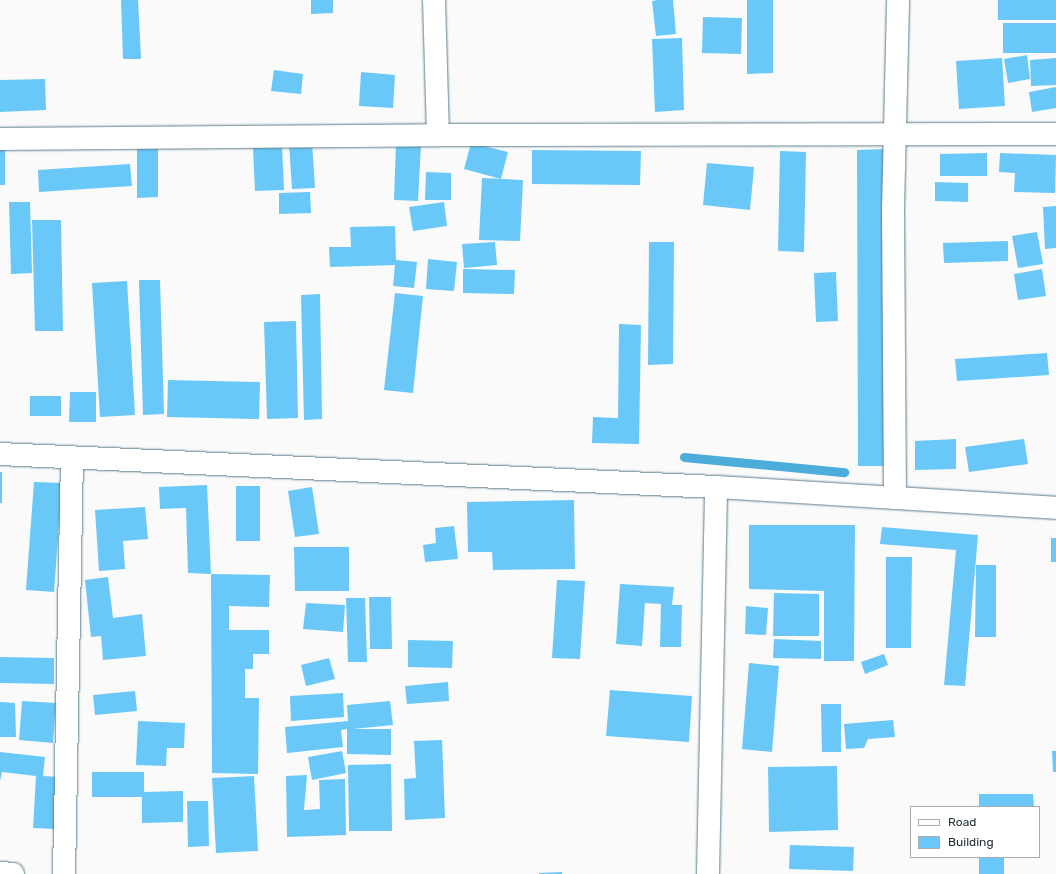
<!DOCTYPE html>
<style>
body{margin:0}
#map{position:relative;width:1056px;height:874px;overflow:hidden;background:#fafafa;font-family:Rubik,sans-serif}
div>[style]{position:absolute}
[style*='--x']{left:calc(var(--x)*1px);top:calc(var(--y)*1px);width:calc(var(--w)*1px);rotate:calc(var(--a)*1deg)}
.stream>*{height:9px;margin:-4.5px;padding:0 4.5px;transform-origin:4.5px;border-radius:4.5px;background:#4cacda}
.building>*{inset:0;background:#69c8f7}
.roads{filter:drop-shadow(0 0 1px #5b7b8c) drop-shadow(0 0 1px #5b7b8c)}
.street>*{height:22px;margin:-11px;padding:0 11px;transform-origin:11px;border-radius:11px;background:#fff}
span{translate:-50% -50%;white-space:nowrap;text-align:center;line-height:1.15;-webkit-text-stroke:3px #fff;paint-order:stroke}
.legend{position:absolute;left:910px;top:806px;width:130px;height:52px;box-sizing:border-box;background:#fff;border:1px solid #a7adaf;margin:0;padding:5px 7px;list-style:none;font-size:12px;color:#233138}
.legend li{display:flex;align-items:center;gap:8px;height:20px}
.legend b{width:20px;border:1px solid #a7adaf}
</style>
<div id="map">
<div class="stream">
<div style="--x:684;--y:457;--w:161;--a:5.4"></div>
</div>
<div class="building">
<div style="clip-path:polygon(121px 0,138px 0,141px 59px,123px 59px)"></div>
<div style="clip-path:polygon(311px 0,333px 0,333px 13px,311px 14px)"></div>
<div style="clip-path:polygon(658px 0,673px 0,676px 34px,656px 36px,652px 1px)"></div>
<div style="clip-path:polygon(747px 0,773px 0,773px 73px,747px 74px)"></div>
<div style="clip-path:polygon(998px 0,1056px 0,1056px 20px,998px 20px)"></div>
<div style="clip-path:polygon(703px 17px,742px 18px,741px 54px,702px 53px)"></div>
<div style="clip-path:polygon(1003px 23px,1056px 23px,1056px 53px,1003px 53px)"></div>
<div style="clip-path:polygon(682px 38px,684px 110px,655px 112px,652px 39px)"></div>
<div style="clip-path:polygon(1027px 55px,1030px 79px,1008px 83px,1004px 59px)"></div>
<div style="clip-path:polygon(1002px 58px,1005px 106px,959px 109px,956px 61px)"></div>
<div style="clip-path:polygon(1056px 58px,1056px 85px,1031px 86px,1030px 60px)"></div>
<div style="clip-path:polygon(274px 70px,303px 74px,301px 94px,271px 91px)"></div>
<div style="clip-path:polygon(361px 72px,395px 75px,393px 108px,359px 106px)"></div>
<div style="clip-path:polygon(45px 79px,46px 110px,0 112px,0 80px)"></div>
<div style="clip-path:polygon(1056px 87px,1056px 108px,1032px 112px,1029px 92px)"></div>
<div style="clip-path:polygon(312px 142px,315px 188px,292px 189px,289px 143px)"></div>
<div style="clip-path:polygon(396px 143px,421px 144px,418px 201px,394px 200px)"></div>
<div style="clip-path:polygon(471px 143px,508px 152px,501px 179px,464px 169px)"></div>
<div style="clip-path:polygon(0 144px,5px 144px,5px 185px,0 185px)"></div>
<div style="clip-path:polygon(137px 145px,158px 145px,158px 197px,137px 198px)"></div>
<div style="clip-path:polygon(282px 146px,284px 190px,255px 191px,253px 147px)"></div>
<div style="clip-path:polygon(884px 149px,885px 466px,858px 466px,857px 150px)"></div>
<div style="clip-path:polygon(532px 150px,641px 151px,640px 185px,532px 184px)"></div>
<div style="clip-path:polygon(780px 151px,806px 152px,804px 252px,778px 251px)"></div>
<div style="clip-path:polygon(987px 153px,987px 176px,940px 176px,940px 154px)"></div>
<div style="clip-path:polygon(1000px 153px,1056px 155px,1055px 193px,1014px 192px,1015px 173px,999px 172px)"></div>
<div style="clip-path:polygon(707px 163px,754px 167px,750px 210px,703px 205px)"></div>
<div style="clip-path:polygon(130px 164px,132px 186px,39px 192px,38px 170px)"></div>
<div style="clip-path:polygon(426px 172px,451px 173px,451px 200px,425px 200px)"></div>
<div style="clip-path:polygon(482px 178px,523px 180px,520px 241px,479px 240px)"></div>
<div style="clip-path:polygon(935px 182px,968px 183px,968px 202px,935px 201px)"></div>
<div style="clip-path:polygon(310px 192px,311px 213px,279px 214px,279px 193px)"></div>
<div style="clip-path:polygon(9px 202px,30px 202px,32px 273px,11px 274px)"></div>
<div style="clip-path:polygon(444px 202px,447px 226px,413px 231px,409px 207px)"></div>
<div style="clip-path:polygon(1056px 206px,1056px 248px,1045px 249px,1043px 207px)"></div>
<div style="clip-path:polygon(32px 220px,61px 220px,63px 331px,35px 331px)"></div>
<div style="clip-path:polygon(395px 226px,396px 260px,417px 262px,414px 288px,393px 286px,395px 265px,330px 267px,329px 247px,351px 247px,350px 227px)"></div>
<div style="clip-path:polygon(1037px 232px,1043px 264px,1018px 268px,1012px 236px)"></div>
<div style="clip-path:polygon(1008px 241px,1008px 261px,944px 263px,943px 243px)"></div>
<div style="clip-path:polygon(495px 242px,497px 265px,464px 268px,462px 244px)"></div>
<div style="clip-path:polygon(649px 242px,674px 242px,673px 364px,648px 365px)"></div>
<div style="clip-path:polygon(428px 259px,457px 262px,454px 291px,426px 289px)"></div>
<div style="clip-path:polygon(463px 269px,515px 270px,514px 294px,463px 293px)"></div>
<div style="clip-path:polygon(1042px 269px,1046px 296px,1018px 300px,1014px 274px)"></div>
<div style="clip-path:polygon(836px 272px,838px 321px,816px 322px,814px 273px)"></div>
<div style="clip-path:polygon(139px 280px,160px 280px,164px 414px,143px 415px)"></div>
<div style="clip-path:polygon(127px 281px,135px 415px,100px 417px,92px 283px)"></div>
<div style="clip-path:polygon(395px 293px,423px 296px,413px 393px,384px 390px)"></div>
<div style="clip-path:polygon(320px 294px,322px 419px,304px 420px,301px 295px)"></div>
<div style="clip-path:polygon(296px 321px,298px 418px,267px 419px,264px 322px)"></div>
<div style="clip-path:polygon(619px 324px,641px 325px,639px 444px,592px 443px,593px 417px,618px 418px)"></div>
<div style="clip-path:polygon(1047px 353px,1049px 375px,957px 381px,955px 359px)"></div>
<div style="clip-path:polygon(168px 380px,260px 382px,259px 419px,167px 417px)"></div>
<div style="clip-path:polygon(70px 392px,96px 392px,96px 422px,69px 422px)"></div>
<div style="clip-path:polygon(30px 396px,61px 396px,61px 416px,30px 416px)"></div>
<div style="clip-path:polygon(956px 439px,956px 469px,915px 470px,915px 441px)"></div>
<div style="clip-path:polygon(1024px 439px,1028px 464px,969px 472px,965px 447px)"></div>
<div style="clip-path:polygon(0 472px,2px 472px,2px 503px,0 503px)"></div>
<div style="clip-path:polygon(34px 482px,62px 483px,54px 592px,26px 590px)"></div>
<div style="clip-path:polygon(207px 485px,211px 574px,188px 573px,186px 508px,160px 509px,159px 487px)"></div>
<div style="clip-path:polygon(236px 486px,260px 486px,260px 541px,236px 541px)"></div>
<div style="clip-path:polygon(312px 487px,319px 534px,295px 537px,288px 491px)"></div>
<div style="clip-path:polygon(574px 500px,575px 569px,493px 570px,492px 552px,468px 552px,467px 502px)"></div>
<div style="clip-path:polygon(145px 507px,148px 539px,123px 541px,125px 569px,99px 571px,95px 510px)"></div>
<div style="clip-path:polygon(749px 525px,855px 525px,854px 661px,824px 661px,824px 591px,749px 589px)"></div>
<div style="clip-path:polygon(454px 526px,458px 559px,425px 562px,423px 545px,436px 543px,435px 528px)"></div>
<div style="clip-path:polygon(882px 527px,978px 535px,965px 686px,944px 685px,956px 550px,880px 544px)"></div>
<div style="clip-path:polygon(1051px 538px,1056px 538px,1056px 562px,1051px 562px)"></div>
<div style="clip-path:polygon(294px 547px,349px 547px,349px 591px,295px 591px)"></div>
<div style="clip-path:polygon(886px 557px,912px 557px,911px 648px,886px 648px)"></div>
<div style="clip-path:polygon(976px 565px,996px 565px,996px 637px,975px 637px)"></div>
<div style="clip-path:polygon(211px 574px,270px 575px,269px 607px,229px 606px,229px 630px,269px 630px,269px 654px,253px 654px,253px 669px,245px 669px,245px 698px,259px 698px,258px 774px,212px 773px)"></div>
<div style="clip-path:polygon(108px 577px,113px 618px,142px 614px,146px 656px,103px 660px,101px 636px,91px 637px,85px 580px)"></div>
<div style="clip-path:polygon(557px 580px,585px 581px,580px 659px,552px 658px)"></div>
<div style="clip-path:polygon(620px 584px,674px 587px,672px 605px,682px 605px,681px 647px,660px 647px,661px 604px,645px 603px,642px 646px,616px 644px)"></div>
<div style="clip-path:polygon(774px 593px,819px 594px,819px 636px,773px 636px)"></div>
<div style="clip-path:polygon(369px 597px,391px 597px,392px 649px,370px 649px)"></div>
<div style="clip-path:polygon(346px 598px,365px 598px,367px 662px,348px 662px)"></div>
<div style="clip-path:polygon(306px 603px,345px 605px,343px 632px,303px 629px)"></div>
<div style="clip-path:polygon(746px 606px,768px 608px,766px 635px,745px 634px)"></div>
<div style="clip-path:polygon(774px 639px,821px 641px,821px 659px,773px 658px)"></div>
<div style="clip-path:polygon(408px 640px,453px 641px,452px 668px,408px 667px)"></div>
<div style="clip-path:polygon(884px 654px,888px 665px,865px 674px,861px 662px)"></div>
<div style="clip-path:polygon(0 657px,54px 658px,54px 684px,0 683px)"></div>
<div style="clip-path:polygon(329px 658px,335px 679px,306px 686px,301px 665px)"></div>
<div style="clip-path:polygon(749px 663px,779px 666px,772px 752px,742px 749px)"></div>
<div style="clip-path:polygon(448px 682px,449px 701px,407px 704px,405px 686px)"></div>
<div style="clip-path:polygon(610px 690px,692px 696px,689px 742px,606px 736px)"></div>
<div style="clip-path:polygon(135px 691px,137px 711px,95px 715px,93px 695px)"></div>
<div style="clip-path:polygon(343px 693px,344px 717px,291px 721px,290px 696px)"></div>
<div style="clip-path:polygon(22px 701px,56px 703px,53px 743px,19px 740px)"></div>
<div style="clip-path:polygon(390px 701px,393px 725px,353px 729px,391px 729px,391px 755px,347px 754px,347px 729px,341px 730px,343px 747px,287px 753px,285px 727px,348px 721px,347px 705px)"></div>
<div style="clip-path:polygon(0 702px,15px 703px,16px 737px,0 737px)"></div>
<div style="clip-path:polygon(821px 704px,841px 704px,841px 752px,822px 752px)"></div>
<div style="clip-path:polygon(893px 720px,895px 737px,868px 739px,864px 748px,846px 749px,844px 724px)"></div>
<div style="clip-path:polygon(138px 721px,185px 723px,184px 748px,167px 748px,166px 766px,136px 765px)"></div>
<div style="clip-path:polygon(442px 740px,445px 818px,405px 820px,404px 779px,416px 778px,414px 741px)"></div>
<div style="clip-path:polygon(342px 751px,346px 773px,312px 780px,308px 757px)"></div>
<div style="clip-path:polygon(1052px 751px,1056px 751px,1056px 772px,1053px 772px)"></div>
<div style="clip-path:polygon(0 752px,45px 757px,43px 776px,58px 777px,55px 829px,33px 828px,36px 776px,2px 772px,0 781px)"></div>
<div style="clip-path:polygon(391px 764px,392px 831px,349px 831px,348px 765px)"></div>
<div style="clip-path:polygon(837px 766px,838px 830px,769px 832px,768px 767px)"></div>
<div style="clip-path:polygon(92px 772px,144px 772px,144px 792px,183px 791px,183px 822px,142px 823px,142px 797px,92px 797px)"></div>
<div style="clip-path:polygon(307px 775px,304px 810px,320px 809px,319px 780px,345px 779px,346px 835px,287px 837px,286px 776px)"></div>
<div style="clip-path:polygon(254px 776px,258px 851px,216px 853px,212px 778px)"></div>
<div style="clip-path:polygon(979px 794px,1033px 794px,1034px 807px,979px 807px)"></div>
<div style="clip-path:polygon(187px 801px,208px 801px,209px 846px,188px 847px)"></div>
<div style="clip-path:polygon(790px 845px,854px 847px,853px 871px,789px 869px)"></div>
<div style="clip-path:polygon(979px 857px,1004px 857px,1004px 874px,979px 874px)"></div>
<div style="clip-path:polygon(562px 872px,562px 874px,539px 874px,539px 873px)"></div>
</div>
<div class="roads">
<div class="street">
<div style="--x:434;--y:0;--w:135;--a:88.3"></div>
<div style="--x:0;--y:139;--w:438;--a:-0.5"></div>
<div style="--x:438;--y:135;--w:618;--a:-0.09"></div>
<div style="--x:0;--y:454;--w:717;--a:2.64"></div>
<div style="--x:716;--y:487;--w:341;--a:3.5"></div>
<div style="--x:895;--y:498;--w:289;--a:-90.4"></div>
<div style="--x:893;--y:209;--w:209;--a:-88.6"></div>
<div style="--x:0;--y:873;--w:13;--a:4"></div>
<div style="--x:64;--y:874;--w:417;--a:-88.9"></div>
<div style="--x:708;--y:874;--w:387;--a:-88.8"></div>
</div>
</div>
<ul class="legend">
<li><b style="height:5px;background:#fff"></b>Road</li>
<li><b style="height:11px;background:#69c8f7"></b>Building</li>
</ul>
</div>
